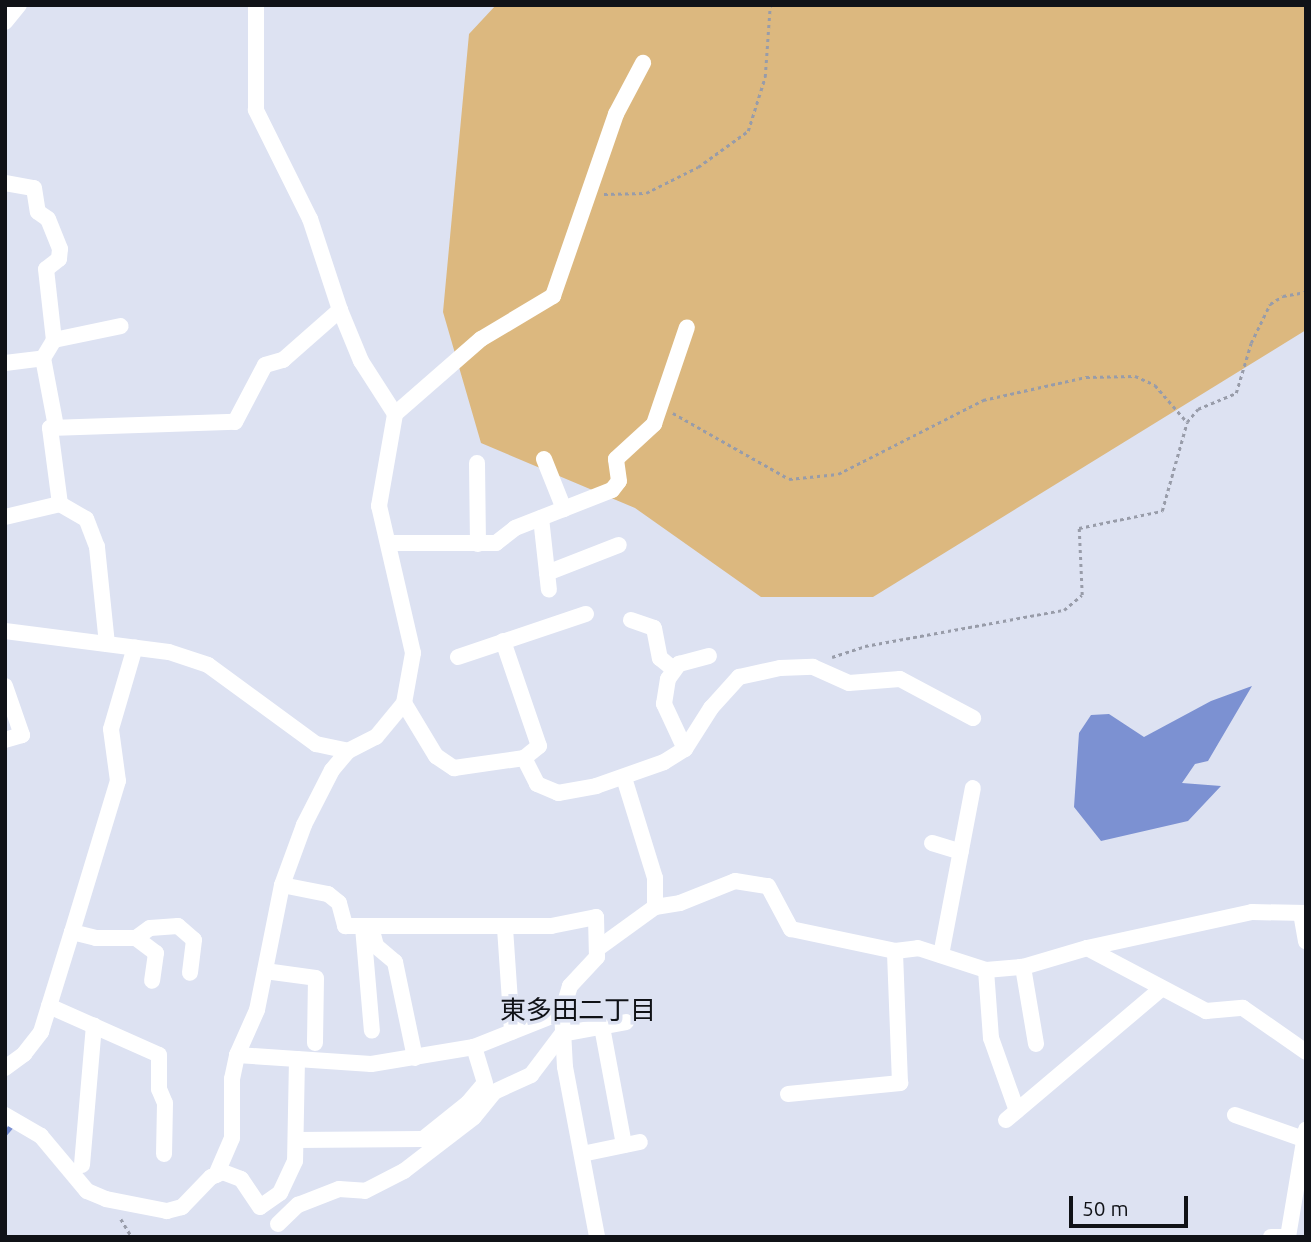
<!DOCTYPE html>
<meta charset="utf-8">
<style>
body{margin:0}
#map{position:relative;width:1311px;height:1242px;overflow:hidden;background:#dde2f2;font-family:Ubuntu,"Noto Sans JP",sans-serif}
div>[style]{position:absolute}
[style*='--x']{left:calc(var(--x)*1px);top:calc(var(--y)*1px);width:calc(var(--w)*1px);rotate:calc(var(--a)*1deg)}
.green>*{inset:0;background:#dcb87f}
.water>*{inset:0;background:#7c91d2}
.stream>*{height:4.5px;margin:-2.25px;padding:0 2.25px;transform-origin:2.25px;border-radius:2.25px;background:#7c91d2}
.path>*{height:2.5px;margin-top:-1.25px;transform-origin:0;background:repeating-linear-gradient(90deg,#989ca9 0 3.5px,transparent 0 7px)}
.minor>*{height:16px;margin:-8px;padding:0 8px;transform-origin:8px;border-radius:8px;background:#fff}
span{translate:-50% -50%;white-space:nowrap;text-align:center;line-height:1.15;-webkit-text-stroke:7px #dde2f2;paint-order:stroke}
.neighbourhood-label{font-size:26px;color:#101217}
.frame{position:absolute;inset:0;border:7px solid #101217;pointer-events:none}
.scale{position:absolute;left:1069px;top:1196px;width:119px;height:32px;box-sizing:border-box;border:4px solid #101217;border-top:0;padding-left:9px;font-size:21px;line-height:24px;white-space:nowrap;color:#101217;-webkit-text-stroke:5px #dde2f2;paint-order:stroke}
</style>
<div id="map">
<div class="green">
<div style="clip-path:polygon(496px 5px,1306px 5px,1306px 330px,873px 597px,761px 597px,635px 508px,481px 443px,443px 312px,469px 34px)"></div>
</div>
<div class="water">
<div style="clip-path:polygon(1252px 686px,1208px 761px,1195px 764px,1182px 783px,1221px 786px,1188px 821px,1101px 841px,1074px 807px,1079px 733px,1091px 715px,1109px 714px,1144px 737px,1211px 701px)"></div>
</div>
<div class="stream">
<div style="--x:5;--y:1133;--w:11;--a:-49"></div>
</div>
<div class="path">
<div style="--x:604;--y:194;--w:42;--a:-1.4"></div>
<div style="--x:646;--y:193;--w:58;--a:-26.6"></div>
<div style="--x:698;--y:167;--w:62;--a:-35.8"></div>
<div style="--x:748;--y:131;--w:57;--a:-72.5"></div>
<div style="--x:765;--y:77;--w:72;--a:-86"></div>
<div style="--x:673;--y:413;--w:133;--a:29.6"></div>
<div style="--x:789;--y:479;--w:49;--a:-5.8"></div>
<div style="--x:838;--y:474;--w:163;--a:-27"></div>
<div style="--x:983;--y:400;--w:106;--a:-12.6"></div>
<div style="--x:1086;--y:377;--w:49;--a:-1.2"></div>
<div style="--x:1135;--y:376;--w:22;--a:24"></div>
<div style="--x:1155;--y:385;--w:49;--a:49.1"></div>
<div style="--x:832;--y:657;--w:35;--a:-18"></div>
<div style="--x:865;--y:646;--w:202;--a:-10.3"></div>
<div style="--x:1064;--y:610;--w:23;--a:-40"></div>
<div style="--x:1082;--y:595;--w:67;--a:-92.6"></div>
<div style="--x:1079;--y:528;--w:85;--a:-11.6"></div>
<div style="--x:1162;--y:511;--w:92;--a:-74.3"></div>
<div style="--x:1187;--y:422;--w:17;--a:-50"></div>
<div style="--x:1198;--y:409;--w:41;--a:-22.8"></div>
<div style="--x:1236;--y:393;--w:52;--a:-73.3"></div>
<div style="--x:1251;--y:343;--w:43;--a:-64"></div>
<div style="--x:1270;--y:304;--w:15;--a:-32"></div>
<div style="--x:1283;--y:296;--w:23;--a:-10"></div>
<div style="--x:121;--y:1219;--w:21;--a:59"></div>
</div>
<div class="minor">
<div style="--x:5;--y:22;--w:22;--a:-51"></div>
<div style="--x:5;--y:183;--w:29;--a:10"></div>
<div style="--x:34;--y:188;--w:24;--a:81"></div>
<div style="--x:38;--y:212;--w:12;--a:35"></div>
<div style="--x:48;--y:219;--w:32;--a:68"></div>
<div style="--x:60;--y:249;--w:10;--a:96"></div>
<div style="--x:59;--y:259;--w:16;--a:142"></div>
<div style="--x:46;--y:269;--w:71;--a:83.6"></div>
<div style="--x:54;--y:340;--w:21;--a:121"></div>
<div style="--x:340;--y:310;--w:55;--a:67.6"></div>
<div style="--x:361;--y:361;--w:63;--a:57.3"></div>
<div style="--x:54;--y:340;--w:68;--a:-11.8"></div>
<div style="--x:5;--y:363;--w:38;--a:-7"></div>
<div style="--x:43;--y:358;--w:70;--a:79.3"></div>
<div style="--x:544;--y:459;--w:54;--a:68.2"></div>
<div style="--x:477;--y:463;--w:81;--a:89.3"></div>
<div style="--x:5;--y:517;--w:57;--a:-13.3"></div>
<div style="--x:541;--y:518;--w:72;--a:83.7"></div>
<div style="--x:389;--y:543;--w:107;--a:0"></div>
<div style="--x:496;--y:543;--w:24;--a:-38"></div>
<div style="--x:515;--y:528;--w:104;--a:-21.4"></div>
<div style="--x:612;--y:490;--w:11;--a:-52"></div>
<div style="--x:619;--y:481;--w:22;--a:-98"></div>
<div style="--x:616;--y:459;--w:52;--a:-42.6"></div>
<div style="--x:654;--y:424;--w:102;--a:-71.2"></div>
<div style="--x:547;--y:573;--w:77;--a:-21.3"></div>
<div style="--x:631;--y:620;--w:24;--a:19"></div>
<div style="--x:654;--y:628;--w:31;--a:79"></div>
<div style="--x:660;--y:658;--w:17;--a:40"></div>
<div style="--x:5;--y:631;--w:165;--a:7.3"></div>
<div style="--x:169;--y:652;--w:41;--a:18.4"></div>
<div style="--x:208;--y:665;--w:134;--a:36.2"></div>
<div style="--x:316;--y:744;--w:33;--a:12"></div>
<div style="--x:348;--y:751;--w:25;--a:130"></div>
<div style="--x:332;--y:770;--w:62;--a:117"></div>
<div style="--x:304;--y:825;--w:64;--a:110.1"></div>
<div style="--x:282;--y:885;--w:127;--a:101.3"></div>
<div style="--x:257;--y:1010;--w:49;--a:114"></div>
<div style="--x:237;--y:1055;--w:60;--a:3.8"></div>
<div style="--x:297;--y:1059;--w:102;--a:91.1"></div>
<div style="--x:295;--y:1161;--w:35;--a:115"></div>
<div style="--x:280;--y:1193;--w:24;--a:145"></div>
<div style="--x:260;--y:1207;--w:34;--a:-124"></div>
<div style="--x:241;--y:1179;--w:19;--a:-159"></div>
<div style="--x:223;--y:1172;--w:13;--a:157"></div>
<div style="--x:211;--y:1177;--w:42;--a:134"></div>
<div style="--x:182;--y:1207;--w:16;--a:165"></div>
<div style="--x:167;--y:1211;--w:62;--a:-168.9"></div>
<div style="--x:106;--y:1199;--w:21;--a:-157"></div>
<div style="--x:87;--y:1191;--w:72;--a:-129.9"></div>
<div style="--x:41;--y:1136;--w:42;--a:-149.7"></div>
<div style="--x:503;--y:641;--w:111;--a:71.1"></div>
<div style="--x:539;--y:746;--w:19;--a:141"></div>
<div style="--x:107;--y:644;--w:98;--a:-95.9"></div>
<div style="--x:97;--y:547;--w:30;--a:-111"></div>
<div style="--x:86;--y:519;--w:30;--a:-150"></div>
<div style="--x:60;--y:504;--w:77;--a:-97.5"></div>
<div style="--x:50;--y:428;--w:185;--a:-1.9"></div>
<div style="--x:235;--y:422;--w:64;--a:-62.2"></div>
<div style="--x:265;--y:365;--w:19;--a:-16"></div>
<div style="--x:283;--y:360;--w:76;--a:-41.3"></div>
<div style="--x:340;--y:310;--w:96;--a:-108.2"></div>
<div style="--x:310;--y:219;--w:122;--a:-116.4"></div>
<div style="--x:256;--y:110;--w:105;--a:-90"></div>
<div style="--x:458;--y:657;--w:135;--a:-18.6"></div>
<div style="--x:5;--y:686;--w:52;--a:70.9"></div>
<div style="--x:22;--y:735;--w:18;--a:164"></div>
<div style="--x:404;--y:703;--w:51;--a:-79.8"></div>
<div style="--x:413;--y:653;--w:151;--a:-103"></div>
<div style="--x:379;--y:506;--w:93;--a:-80.1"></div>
<div style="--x:395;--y:414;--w:114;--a:-41.1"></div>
<div style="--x:481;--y:339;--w:84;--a:-30.8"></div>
<div style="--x:553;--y:296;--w:193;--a:-70.9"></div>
<div style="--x:616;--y:114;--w:58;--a:-62.1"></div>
<div style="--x:685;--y:749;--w:50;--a:-115"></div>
<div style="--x:664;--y:704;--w:25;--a:-81"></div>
<div style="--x:668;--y:679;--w:19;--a:-54"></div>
<div style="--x:679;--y:664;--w:31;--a:-15"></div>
<div style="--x:348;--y:751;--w:31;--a:-27"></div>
<div style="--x:376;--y:737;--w:44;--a:-50.5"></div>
<div style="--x:404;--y:703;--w:62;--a:58.9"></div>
<div style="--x:436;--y:756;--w:22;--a:34"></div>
<div style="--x:454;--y:768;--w:71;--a:-8.1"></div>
<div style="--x:524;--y:758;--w:29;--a:63"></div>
<div style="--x:537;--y:784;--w:23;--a:23"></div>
<div style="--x:558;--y:793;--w:39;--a:-10"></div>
<div style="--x:596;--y:786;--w:72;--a:-19.4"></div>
<div style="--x:664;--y:762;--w:25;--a:-32"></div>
<div style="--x:685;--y:749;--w:49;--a:-57.6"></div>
<div style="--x:711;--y:708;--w:42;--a:-47.9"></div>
<div style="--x:739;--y:677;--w:42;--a:-12.4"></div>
<div style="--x:780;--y:668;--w:33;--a:-2"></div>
<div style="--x:813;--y:667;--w:39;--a:24"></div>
<div style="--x:849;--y:683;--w:51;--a:-4.5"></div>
<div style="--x:900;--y:679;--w:83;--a:28.1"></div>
<div style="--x:932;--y:843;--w:30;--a:17"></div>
<div style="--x:282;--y:885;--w:47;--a:11.1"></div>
<div style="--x:328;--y:894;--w:14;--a:39"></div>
<div style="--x:339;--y:903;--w:24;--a:75"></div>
<div style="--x:345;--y:926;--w:206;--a:0"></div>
<div style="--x:551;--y:926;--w:46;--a:-11.3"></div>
<div style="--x:596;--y:917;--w:40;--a:88.6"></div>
<div style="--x:597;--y:957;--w:40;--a:133"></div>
<div style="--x:570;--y:986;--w:27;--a:107"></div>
<div style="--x:562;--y:1012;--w:55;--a:86.9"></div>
<div style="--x:565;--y:1067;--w:173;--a:79.3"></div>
<div style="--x:655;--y:907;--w:25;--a:-9"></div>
<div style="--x:680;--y:903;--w:59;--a:-21.8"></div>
<div style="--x:735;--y:881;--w:33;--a:9"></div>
<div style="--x:768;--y:886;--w:49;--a:61.9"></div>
<div style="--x:791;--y:929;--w:106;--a:11.9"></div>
<div style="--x:1301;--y:913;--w:29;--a:80"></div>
<div style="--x:363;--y:927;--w:104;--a:85.1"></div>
<div style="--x:371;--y:927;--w:20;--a:75"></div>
<div style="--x:376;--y:946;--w:25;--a:40"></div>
<div style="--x:395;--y:962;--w:98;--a:78.2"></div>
<div style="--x:505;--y:928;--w:104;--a:86.1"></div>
<div style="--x:72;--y:932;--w:25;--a:14"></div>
<div style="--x:96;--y:938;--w:40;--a:0"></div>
<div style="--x:136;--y:938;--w:17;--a:-36"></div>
<div style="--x:150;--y:928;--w:28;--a:-4"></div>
<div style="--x:178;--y:926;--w:21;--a:41"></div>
<div style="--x:194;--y:940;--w:33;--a:97"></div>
<div style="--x:136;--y:938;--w:25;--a:37"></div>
<div style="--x:156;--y:953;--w:28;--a:98"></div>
<div style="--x:1087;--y:948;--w:135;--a:27.9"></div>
<div style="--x:1206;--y:1011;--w:37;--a:-5"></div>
<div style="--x:1243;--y:1008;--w:77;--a:34.9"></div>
<div style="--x:597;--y:949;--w:72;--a:-35.9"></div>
<div style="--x:655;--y:907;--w:29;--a:-90"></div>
<div style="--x:655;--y:878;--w:105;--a:-107.2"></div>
<div style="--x:941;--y:955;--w:170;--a:-79.2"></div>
<div style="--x:1023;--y:967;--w:78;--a:80.4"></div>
<div style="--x:986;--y:970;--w:68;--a:85.8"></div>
<div style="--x:991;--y:1038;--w:77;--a:70.4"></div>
<div style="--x:265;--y:971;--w:51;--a:7.8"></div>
<div style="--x:316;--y:978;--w:65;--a:90.9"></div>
<div style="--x:49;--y:1006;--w:120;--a:24"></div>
<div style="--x:159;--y:1055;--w:34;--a:90"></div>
<div style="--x:159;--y:1089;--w:15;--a:67"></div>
<div style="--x:165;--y:1103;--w:51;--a:91.1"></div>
<div style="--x:602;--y:1027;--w:120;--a:79.4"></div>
<div style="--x:474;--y:1047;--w:95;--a:-21.7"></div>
<div style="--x:5;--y:1068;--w:24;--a:-36"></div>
<div style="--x:24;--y:1054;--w:28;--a:-52"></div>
<div style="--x:41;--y:1032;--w:105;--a:-72.8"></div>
<div style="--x:72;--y:932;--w:158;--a:-73.1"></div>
<div style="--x:118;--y:781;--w:52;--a:-97.7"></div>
<div style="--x:111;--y:729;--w:85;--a:-73.7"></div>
<div style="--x:788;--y:1094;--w:113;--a:-5.6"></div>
<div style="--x:900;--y:1083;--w:132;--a:-92.2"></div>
<div style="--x:895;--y:951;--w:23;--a:-7"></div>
<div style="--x:918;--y:948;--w:71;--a:17.9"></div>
<div style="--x:986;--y:970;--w:37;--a:-5"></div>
<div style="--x:1023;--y:967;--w:67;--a:-16.5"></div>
<div style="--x:1087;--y:948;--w:169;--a:-12.3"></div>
<div style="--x:1252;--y:912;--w:54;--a:1.1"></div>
<div style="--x:1235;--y:1115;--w:75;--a:19.4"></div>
<div style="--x:1006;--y:1120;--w:203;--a:-40.2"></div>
<div style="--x:296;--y:1140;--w:127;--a:-0.5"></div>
<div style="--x:423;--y:1139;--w:58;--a:-38.7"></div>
<div style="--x:468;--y:1103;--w:26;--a:-50"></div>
<div style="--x:485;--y:1083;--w:38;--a:-107"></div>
<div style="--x:474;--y:1047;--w:104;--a:170.6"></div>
<div style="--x:371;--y:1064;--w:74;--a:-176.1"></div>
<div style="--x:582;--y:1154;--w:59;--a:-11.7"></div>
<div style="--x:82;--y:1165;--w:140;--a:-85.1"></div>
<div style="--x:216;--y:1175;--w:40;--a:-66.6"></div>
<div style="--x:232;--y:1138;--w:59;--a:-90"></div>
<div style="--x:232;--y:1079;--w:25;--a:-78"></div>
<div style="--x:278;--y:1224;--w:28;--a:-44"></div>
<div style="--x:298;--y:1205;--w:44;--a:-21.3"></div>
<div style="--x:339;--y:1189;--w:26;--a:4"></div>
<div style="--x:365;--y:1191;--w:44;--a:-27.1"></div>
<div style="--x:404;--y:1171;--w:88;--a:-37.6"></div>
<div style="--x:474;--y:1117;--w:32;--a:-51"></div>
<div style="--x:494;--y:1092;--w:41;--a:-24.7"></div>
<div style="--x:531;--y:1075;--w:51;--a:-52.9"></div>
<div style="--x:562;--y:1034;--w:65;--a:-10.6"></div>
<div style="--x:1271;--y:1237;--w:12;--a:0"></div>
<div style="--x:1288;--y:1237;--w:109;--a:-80.5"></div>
</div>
<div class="neighbourhood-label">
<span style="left:578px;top:1010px">東多田二丁目</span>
</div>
<div class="frame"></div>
<div class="scale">50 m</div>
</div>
